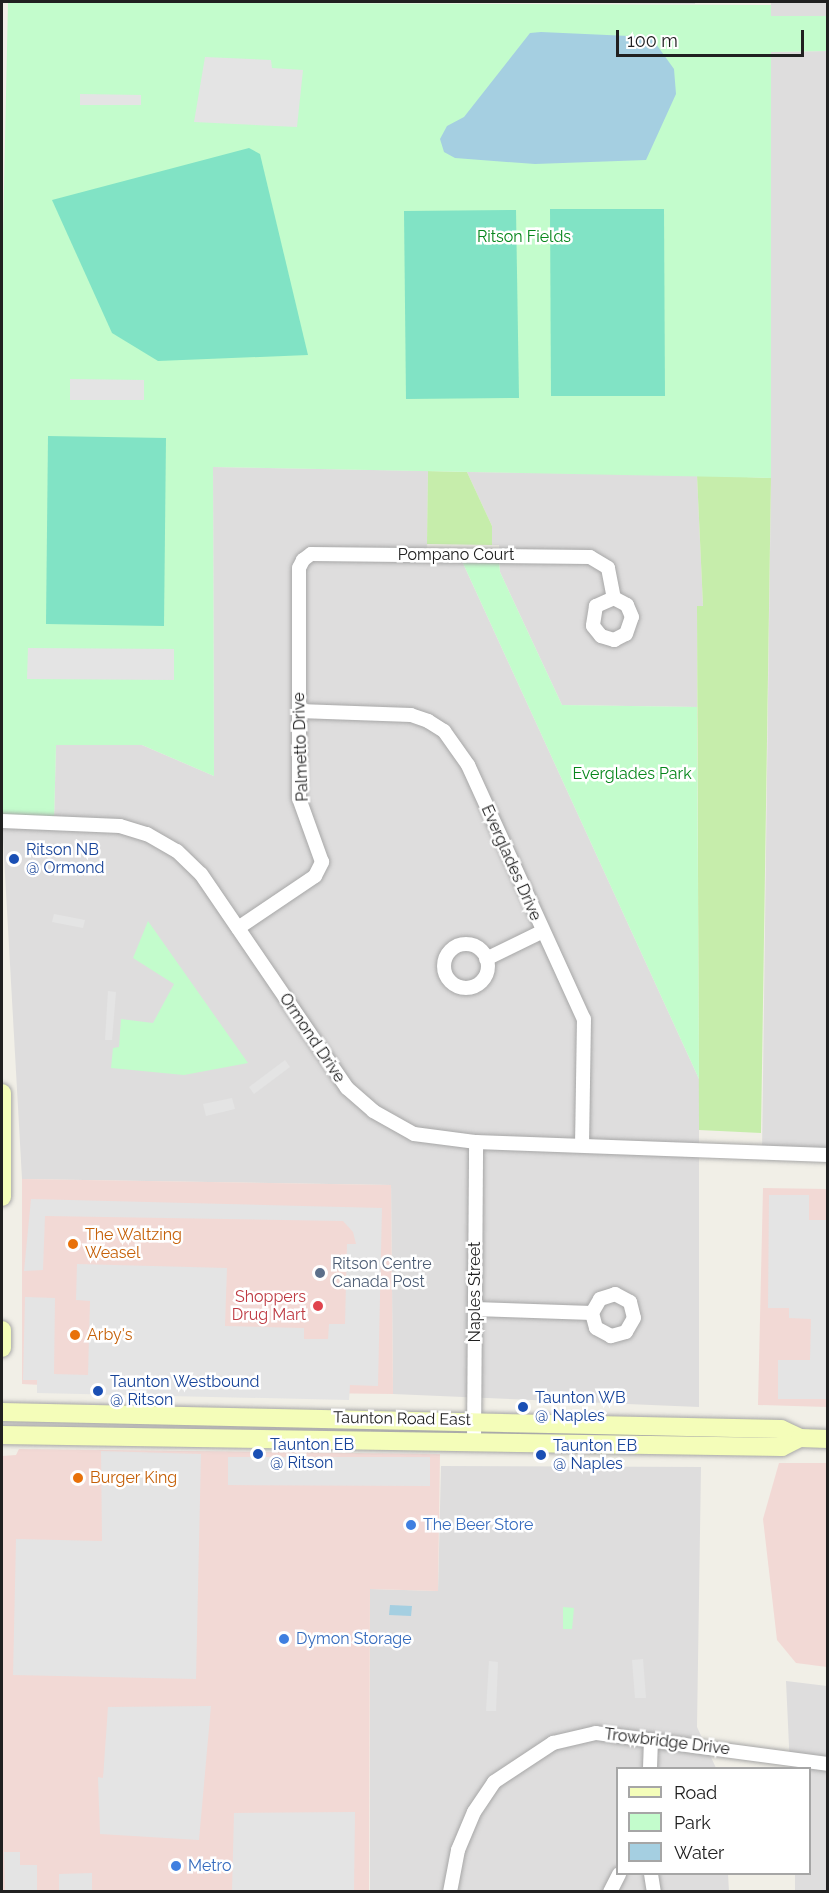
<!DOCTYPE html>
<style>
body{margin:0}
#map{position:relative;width:829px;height:1893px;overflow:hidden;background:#f1efe7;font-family:Raleway,sans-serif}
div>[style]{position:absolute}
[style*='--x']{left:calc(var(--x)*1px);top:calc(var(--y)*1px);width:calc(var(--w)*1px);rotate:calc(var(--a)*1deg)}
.residential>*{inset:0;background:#dedddd}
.commercial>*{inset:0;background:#f2d9d5}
.grass>*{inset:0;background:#c6edab}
.park>*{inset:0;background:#c3fccc}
.pitch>*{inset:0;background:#81e3c5}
.parking>*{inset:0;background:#e4e4e4}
.water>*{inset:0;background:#a5cfe1}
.roads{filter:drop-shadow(0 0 2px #a7a7a7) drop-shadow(0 0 2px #a7a7a7)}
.minor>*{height:14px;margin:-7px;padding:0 7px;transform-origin:7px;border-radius:7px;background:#fff}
.minor>.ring{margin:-7px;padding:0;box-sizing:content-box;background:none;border:14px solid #fff;border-radius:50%}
.secondary>*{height:18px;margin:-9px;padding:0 9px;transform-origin:9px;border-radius:9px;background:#f4fdb9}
.dots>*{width:16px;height:16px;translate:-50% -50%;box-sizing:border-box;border:3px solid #fff;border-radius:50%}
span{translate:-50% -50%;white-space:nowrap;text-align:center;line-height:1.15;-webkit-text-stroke:5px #fff;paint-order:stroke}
.park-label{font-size:16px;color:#06861b}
.street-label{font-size:16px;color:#202020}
.transit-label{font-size:16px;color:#164399}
.left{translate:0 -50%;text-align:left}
.food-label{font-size:16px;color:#c56008}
.service-label{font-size:16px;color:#4e5e75}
.health-label{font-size:16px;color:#be3a42}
.right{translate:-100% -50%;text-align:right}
.shop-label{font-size:16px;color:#366cbe}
.frame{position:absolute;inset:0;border:3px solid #202020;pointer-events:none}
.legend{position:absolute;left:616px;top:1767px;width:195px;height:108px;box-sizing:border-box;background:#fff;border:2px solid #a6a6a6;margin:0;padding:8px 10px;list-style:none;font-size:18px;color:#202020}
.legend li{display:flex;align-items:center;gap:12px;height:30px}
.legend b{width:30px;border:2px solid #a6a6a6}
.scale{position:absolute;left:616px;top:30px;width:188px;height:27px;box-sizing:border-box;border:3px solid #202020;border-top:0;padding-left:8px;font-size:18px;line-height:21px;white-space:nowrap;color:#202020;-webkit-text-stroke:4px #fff;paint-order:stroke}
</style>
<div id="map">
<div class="residential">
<div style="clip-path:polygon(484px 2px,695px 2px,695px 4px)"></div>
<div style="clip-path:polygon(771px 2px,827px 2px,827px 38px,770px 16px)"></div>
<div style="clip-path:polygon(827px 51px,827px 1152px,762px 1152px,771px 478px,771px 52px)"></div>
<div style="clip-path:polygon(213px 467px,428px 471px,427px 561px,462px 561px,699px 1079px,699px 1407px,393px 1394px,391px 1185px,22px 1179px,2px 821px,54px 821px,56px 745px,142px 745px,214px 776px)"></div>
<div style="clip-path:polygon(467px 472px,697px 475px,703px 606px,697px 606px,697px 707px,562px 705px,500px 572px,499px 545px,492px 545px,492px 526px)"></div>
<div style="clip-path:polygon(441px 1466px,701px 1467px,697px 1727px,716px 1768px,618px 1768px,618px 1874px,728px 1874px,729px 1891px,370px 1892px,370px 1589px,438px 1591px)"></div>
<div style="clip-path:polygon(786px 1681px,827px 1686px,827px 1891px,795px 1891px,795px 1874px,810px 1874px,810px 1768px,790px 1768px)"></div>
</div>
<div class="commercial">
<div style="clip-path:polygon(22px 1179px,391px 1185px,393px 1394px,159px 1391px,22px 1384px)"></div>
<div style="clip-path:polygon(763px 1188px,827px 1189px,827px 1407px,758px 1405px)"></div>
<div style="clip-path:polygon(19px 1449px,440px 1454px,438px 1591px,370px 1589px,369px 1891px,2px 1891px,2px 1456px,16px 1455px)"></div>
<div style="clip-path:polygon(779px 1463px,827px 1463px,827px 1667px,796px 1663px,777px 1640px,763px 1519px)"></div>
</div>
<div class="grass">
<div style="clip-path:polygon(428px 471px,467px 472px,492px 526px,492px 545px,427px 544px)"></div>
<div style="clip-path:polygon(697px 475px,771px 478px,761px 1133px,699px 1130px,697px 606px,703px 606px)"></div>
</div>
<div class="park">
<div style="clip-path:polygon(8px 2px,771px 5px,771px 16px,827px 16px,827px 51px,771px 52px,771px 478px,213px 467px,214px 776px,142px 745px,56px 745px,54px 822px,2px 821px,2px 280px)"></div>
<div style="clip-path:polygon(462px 561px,499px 561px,500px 572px,562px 705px,697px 707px,699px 1079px)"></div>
<div style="clip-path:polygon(148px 921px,248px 1063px,184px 1075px,111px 1068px,113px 1048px,119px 1047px,121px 1019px,153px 1023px,174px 984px,133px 958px)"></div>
<div style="clip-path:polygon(563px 1607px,574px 1608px,572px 1629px,563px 1629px)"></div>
</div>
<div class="pitch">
<div style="clip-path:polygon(249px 148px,260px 154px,308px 355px,158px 361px,112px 333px,52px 200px)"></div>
<div style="clip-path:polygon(550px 209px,664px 209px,665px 396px,551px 396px)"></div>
<div style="clip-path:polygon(516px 210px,519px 398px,406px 399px,404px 211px)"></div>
<div style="clip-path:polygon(48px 436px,166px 438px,164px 626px,46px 624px)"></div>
</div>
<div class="parking">
<div style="clip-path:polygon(205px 57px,271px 60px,272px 68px,303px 70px,297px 127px,194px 122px)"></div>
<div style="clip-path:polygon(80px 94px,141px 95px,141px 105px,80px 105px)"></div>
<div style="clip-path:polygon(70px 379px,144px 380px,144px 400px,70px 400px)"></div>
<div style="clip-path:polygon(28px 648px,174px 649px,174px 680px,27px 679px)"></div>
<div style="clip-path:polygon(54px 914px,85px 920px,83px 928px,52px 922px)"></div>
<div style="clip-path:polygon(108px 991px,116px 992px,112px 1040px,105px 1040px)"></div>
<div style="clip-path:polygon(285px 1060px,290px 1067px,254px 1094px,249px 1087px)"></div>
<div style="clip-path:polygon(232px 1098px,235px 1109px,206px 1116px,203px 1104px)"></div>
<div style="clip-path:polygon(769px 1195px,809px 1195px,809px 1220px,827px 1220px,827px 1399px,778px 1399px,778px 1360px,810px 1360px,811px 1319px,789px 1318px,789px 1308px,768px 1308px)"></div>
<div style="clip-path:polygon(31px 1199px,382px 1208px,378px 1386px,350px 1385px,349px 1400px,37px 1393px,37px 1380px,23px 1380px,25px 1297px,55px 1298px,54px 1374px,88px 1375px,90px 1301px,76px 1300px,77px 1264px,227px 1268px,225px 1326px,304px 1328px,304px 1339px,328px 1339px,329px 1324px,345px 1324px,347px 1244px,356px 1244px,353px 1232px,343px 1221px,45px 1216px,43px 1270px,24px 1271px)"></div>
<div style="clip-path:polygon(101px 1451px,201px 1454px,196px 1679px,13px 1675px,16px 1539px,102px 1541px)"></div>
<div style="clip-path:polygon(228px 1457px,430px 1457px,430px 1486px,228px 1485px)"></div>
<div style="clip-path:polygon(643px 1659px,646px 1698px,635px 1698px,632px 1660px)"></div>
<div style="clip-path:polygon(489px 1661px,498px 1662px,496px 1711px,486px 1711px)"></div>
<div style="clip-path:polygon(211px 1706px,199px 1840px,100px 1834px,98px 1777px,103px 1778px,108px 1707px)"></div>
<div style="clip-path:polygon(355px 1812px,354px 1891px,232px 1891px,234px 1813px)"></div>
<div style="clip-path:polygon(4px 1852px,20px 1852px,20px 1865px,37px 1865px,37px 1891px,5px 1891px)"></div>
<div style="clip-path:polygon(92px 1873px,92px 1891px,59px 1891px,59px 1874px)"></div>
</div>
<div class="water">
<div style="clip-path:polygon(541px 32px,651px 37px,674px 69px,676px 94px,646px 160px,535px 164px,455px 158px,444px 152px,440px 139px,447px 126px,464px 117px,530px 33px)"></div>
<div style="clip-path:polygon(390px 1605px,412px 1606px,411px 1616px,389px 1615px)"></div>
</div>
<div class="roads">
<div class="minor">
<div style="--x:299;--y:711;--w:112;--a:2"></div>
<div style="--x:411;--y:715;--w:18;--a:19"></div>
<div style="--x:428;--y:721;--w:19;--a:32"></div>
<div style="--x:444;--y:731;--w:42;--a:54.8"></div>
<div style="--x:468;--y:765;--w:279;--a:65.5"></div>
<div style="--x:584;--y:1019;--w:125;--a:90.9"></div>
<div style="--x:2;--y:821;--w:118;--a:2.4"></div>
<div style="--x:120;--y:826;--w:28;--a:17"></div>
<div style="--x:147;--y:834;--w:34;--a:30"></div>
<div style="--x:177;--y:851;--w:33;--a:44"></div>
<div style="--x:201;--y:874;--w:259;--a:55.7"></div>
<div style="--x:347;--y:1088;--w:35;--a:41"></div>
<div style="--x:373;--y:1111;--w:47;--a:29.3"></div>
<div style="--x:414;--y:1134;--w:63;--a:7.4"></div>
<div style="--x:476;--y:1142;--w:352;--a:2.1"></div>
<div style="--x:238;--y:928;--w:93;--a:-34"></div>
<div style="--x:315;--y:876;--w:16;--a:-63"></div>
<div style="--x:322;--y:862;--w:68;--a:-109.8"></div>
<div style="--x:299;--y:798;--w:230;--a:-90"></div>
<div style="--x:299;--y:568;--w:9;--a:-63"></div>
<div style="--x:303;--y:560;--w:10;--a:-37"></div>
<div style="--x:311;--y:554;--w:279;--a:0.6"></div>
<div style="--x:590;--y:557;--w:21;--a:31"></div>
<div style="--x:608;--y:568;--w:31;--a:79"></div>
<div style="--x:614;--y:598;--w:20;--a:156"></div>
<div style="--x:596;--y:606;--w:20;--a:99"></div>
<div style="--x:593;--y:626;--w:13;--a:51"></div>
<div style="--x:601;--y:636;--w:14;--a:17"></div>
<div style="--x:614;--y:640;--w:13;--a:-27"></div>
<div style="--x:626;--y:634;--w:18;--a:-71"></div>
<div style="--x:632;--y:617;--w:13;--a:-113"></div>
<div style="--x:627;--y:605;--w:15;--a:-152"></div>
<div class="ring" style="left:444px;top:944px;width:30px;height:30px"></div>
<div style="--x:486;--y:959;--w:61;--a:-26.1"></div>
<div style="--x:475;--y:1309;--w:117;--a:2"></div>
<div style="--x:592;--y:1313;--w:16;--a:-60"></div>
<div style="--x:600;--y:1299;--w:16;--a:-18"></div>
<div style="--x:615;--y:1294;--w:17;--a:28"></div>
<div style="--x:630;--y:1302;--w:16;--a:76"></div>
<div style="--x:634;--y:1318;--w:16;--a:120"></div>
<div style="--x:626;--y:1332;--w:16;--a:165"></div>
<div style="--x:611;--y:1336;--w:17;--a:-152"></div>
<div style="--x:596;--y:1328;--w:16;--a:-105"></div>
<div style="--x:474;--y:1443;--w:301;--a:-89.6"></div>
<div style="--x:650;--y:1768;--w:28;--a:-88"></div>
<div style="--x:651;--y:1874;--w:18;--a:81"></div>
<div style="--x:450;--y:1892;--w:43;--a:-79.2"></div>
<div style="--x:458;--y:1850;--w:41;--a:-67.2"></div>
<div style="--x:474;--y:1812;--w:36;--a:-56"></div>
<div style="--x:494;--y:1782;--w:71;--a:-33.5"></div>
<div style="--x:553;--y:1743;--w:44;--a:-13.1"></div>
<div style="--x:596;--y:1733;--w:234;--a:7.6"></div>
<div style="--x:610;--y:1892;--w:20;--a:-63"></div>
</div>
<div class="secondary">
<div style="--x:2;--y:1093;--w:104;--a:90"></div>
<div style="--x:2;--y:1330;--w:18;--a:90"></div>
<div style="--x:2;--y:1412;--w:779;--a:1.25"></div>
<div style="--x:781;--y:1429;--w:21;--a:25"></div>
<div style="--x:2;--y:1435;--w:780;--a:0.88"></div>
<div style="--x:782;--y:1447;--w:20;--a:-27"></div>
<div style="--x:800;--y:1438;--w:28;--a:2"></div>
</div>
</div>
<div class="dots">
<div style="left:14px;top:859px;background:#1a4fb4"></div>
<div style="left:73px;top:1244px;background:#e8710a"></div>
<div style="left:320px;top:1273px;background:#5c6f8a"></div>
<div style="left:318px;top:1306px;background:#e0444e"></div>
<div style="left:75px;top:1335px;background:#e8710a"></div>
<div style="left:98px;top:1391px;background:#1a4fb4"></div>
<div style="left:523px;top:1407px;background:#1a4fb4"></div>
<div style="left:258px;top:1454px;background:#1a4fb4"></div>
<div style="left:541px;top:1455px;background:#1a4fb4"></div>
<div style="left:78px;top:1478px;background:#e8710a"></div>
<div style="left:411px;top:1525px;background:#3f7fe0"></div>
<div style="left:284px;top:1639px;background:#3f7fe0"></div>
<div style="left:176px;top:1866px;background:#3f7fe0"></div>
</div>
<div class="park-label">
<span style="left:524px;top:237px">Ritson Fields</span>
<span style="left:632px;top:774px">Everglades Park</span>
</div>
<div class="street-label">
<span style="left:456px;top:555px">Pompano Court</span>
<span style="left:301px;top:747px;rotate:-92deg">Palmetto Drive</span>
<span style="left:511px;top:863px;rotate:66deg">Everglades Drive</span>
<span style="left:312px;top:1038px;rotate:56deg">Ormond Drive</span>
<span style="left:475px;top:1292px;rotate:-90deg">Naples Street</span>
<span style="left:402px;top:1419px;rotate:1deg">Taunton Road East</span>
<span style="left:667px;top:1742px;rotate:7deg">Trowbridge Drive</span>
</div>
<div class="transit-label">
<span class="left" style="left:26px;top:859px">Ritson NB<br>@ Ormond</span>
<span class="left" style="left:110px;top:1391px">Taunton Westbound<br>@ Ritson</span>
<span class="left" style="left:535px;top:1407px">Taunton WB<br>@ Naples</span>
<span class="left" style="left:270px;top:1454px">Taunton EB<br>@ Ritson</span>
<span class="left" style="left:553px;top:1455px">Taunton EB<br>@ Naples</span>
</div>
<div class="food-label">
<span class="left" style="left:85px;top:1244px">The Waltzing<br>Weasel</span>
<span class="left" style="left:87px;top:1335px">Arby's</span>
<span class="left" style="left:90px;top:1478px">Burger King</span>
</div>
<div class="service-label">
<span class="left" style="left:332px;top:1273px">Ritson Centre<br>Canada Post</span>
</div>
<div class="health-label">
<span class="right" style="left:306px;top:1306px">Shoppers<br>Drug Mart</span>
</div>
<div class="shop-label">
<span class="left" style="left:423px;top:1525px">The Beer Store</span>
<span class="left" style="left:296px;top:1639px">Dymon Storage</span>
<span class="left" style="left:188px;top:1866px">Metro</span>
</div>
<div class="frame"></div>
<ul class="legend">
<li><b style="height:8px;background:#f4fdb9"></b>Road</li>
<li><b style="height:16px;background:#c3fccc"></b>Park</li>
<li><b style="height:16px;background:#a5cfe1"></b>Water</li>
</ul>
<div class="scale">100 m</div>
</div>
